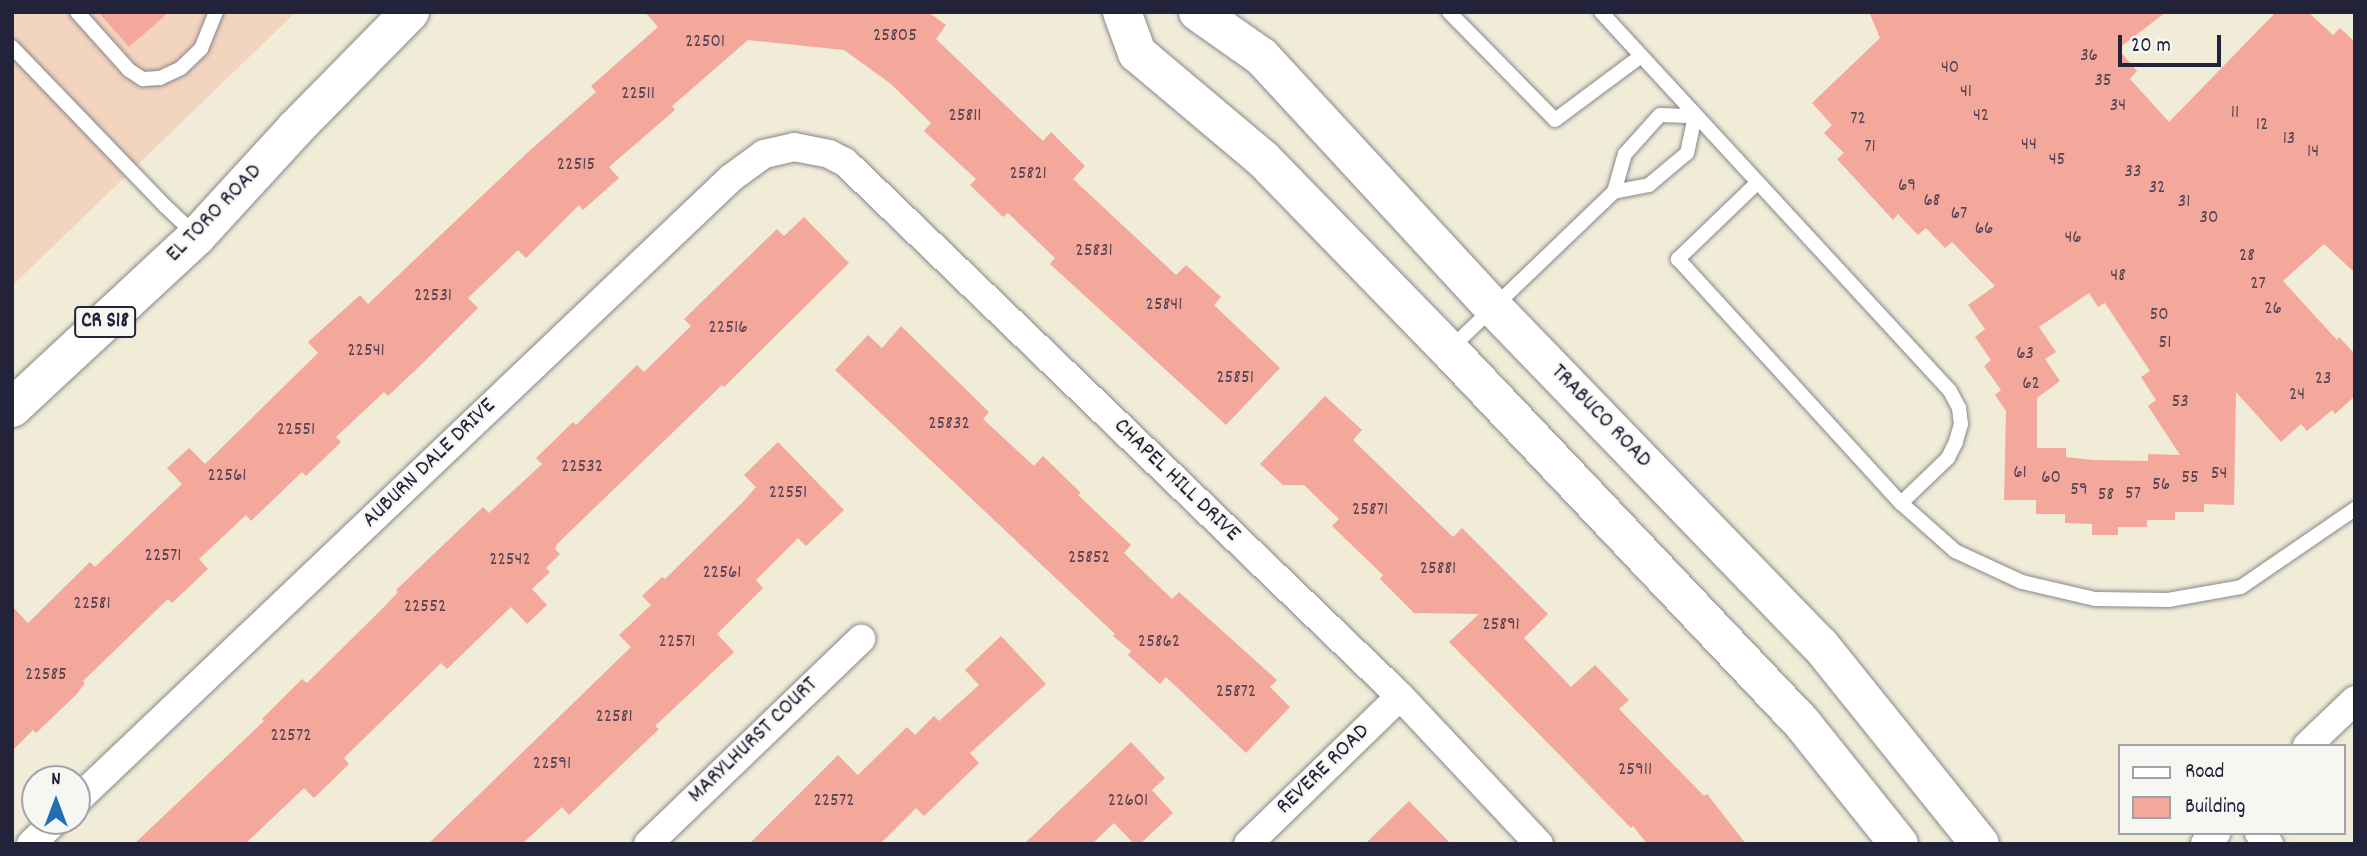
<!DOCTYPE html>
<style>
body{margin:0}
#map{position:relative;width:2367px;height:856px;overflow:hidden;background:#f0ecd8;font-family:Dekko,sans-serif}
div>[style]{position:absolute}
[style*='--x']{left:calc(var(--x)*1px);top:calc(var(--y)*1px);width:calc(var(--w)*1px);rotate:calc(var(--a)*1deg)}
.built>*{inset:0;background:#f3d4bf}
.building>*{inset:0;background:#f4a79b}
.roads{filter:drop-shadow(0 0 2px #89878a) drop-shadow(0 0 2px #89878a)}
.lane>*{height:14px;margin:-7px;padding:0 7px;transform-origin:7px;border-radius:7px;background:#fff}
.street>*{height:28px;margin:-14px;padding:0 14px;transform-origin:14px;border-radius:14px;background:#fff}
.primary>*{height:38px;margin:-19px;padding:0 19px;transform-origin:19px;border-radius:19px;background:#fff}
span{translate:-50% -50%;white-space:nowrap;text-align:center;line-height:1.15;-webkit-text-stroke:5px #f6f6f2;paint-order:stroke}
.number-label{font-size:19px;color:#564353}
.number-label span{-webkit-text-stroke-width:0}
.shield-label span{padding:2px 5px;background:#f6f6f2;border:2px solid;border-radius:5px;-webkit-text-stroke-width:0}
.shield-label{font-size:21px;color:#22223b;font-weight:700}
.street-label{font-size:23px;color:#22223b}
.frame{position:absolute;inset:0;border:14px solid #22223b;pointer-events:none}
.legend{position:absolute;left:2118px;top:744px;width:228px;height:91px;box-sizing:border-box;background:#f6f6f2;border:2px solid #a1a1a9;margin:0;padding:9px 12px;list-style:none;font-size:21px;color:#22223b}
.legend li{display:flex;align-items:center;gap:14px;height:35px}
.legend b{width:35px;border:2px solid #a1a1a9}
.north{position:absolute;left:21px;top:765px;width:70px;height:70px;box-sizing:border-box;background:#f6f6f2;border:2px solid #a1a1a9;border-radius:50%;rotate:0deg;font-size:19px;font-weight:700;line-height:28px;text-align:center;color:#22223b}
.north::after{content:'';display:block;margin:auto;width:24px;height:32px;background:#1f6fb2;clip-path:polygon(50% 0,100% 100%,50% 72%,0 100%)}
.scale{position:absolute;left:2118px;top:35px;width:103px;height:32px;box-sizing:border-box;border:4px solid #22223b;border-top:0;padding-left:9px;font-size:21px;line-height:24px;white-space:nowrap;color:#22223b;-webkit-text-stroke:5px #f6f6f2;paint-order:stroke}
</style>
<div id="map">
<div class="built">
<div style="clip-path:polygon(12px 12px,296px 12px,12px 286px)"></div>
</div>
<div class="building">
<div style="clip-path:polygon(98px 12px,169px 12px,129px 47px)"></div>
<div style="clip-path:polygon(645px 12px,928px 12px,946px 25px,936px 39px,1043px 141px,1051px 132px,1085px 166px,1073px 179px,1176px 275px,1186px 265px,1221px 297px,1214px 305px,1280px 368px,1226px 425px,1050px 264px,1055px 258px,1008px 213px,1003px 217px,970px 185px,976px 179px,924px 131px,931px 123px,891px 84px,844px 50px,748px 40px,672px 106px,675px 110px,609px 167px,619px 178px,583px 210px,579px 205px,526px 258px,518px 250px,468px 298px,478px 308px,424px 362px,388px 396px,384px 392px,336px 437px,341px 442px,306px 476px,302px 472px,251px 521px,246px 515px,199px 559px,208px 569px,172px 603px,168px 599px,83px 681px,85px 683px,76px 695px,36px 733px,33px 730px,12px 751px,12px 606px,28px 623px,90px 562px,95px 567px,182px 484px,167px 468px,189px 448px,205px 464px,318px 353px,308px 342px,360px 295px,368px 304px,527px 153px,596px 92px,591px 86px,658px 27px)"></div>
<div style="clip-path:polygon(evenodd,1869px 12px,2166px 12px,2118px 49px,2137px 71px,2130px 79px,2169px 122px,2276px 12px,2308px 12px,2333px 35px,2340px 28px,2355px 42px,2355px 273px,2324px 244px,2283px 281px,2337px 340px,2339px 337px,2355px 354px,2355px 396px,2335px 414px,2332px 410px,2307px 431px,2301px 424px,2281px 442px,2236px 392px,2234px 505px,2204px 504px,2204px 512px,2175px 512px,2175px 520px,2147px 520px,2147px 527px,2118px 527px,2118px 535px,2092px 535px,2092px 524px,2065px 523px,2065px 514px,2036px 514px,2036px 500px,2004px 500px,2006px 411px,1995px 395px,2001px 390px,1984px 366px,1991px 360px,1975px 337px,1985px 329px,1968px 305px,1995px 286px,1952px 242px,1945px 248px,1926px 228px,1918px 235px,1898px 214px,1893px 220px,1837px 159px,1844px 153px,1824px 133px,1832px 125px,1812px 103px,1880px 38px,1869px 12px,2089px 293px,2098px 307px,2105px 303px,2150px 371px,2141px 377px,2156px 400px,2148px 406px,2180px 455px,2148px 454px,2148px 461px,2093px 460px,2066px 457px,2066px 448px,2037px 448px,2037px 398px,2060px 381px,2045px 359px,2056px 352px,2039px 327px,2089px 293px)"></div>
<div style="clip-path:polygon(804px 217px,849px 263px,724px 387px,722px 385px,557px 544px,555px 549px,560px 554px,546px 568px,550px 572px,532px 589px,547px 605px,527px 624px,511px 607px,447px 669px,441px 663px,344px 758px,349px 764px,314px 798px,304px 788px,245px 844px,134px 844px,264px 721px,262px 719px,302px 679px,307px 683px,386px 605px,398px 592px,396px 590px,483px 507px,489px 513px,542px 464px,536px 458px,573px 422px,576px 425px,637px 365px,644px 372px,691px 326px,684px 319px,777px 229px,784px 236px)"></div>
<div style="clip-path:polygon(901px 326px,989px 412px,983px 419px,1034px 466px,1043px 456px,1081px 493px,1078px 495px,1131px 545px,1124px 553px,1172px 599px,1179px 592px,1277px 680px,1270px 687px,1290px 707px,1246px 753px,1166px 677px,1160px 684px,1128px 655px,1131px 651px,1113px 636px,1115px 634px,835px 370px,868px 335px,882px 348px)"></div>
<div style="clip-path:polygon(1325px 396px,1362px 430px,1353px 440px,1453px 537px,1462px 528px,1548px 614px,1524px 638px,1571px 687px,1595px 665px,1629px 700px,1619px 709px,1704px 796px,1707px 794px,1746px 844px,1647px 844px,1633px 826px,1631px 828px,1449px 642px,1479px 614px,1414px 613px,1380px 579px,1383px 575px,1332px 526px,1339px 519px,1304px 485px,1283px 485px,1260px 464px)"></div>
<div style="clip-path:polygon(778px 442px,844px 510px,806px 546px,798px 538px,756px 580px,763px 588px,717px 634px,734px 652px,655px 726px,659px 729px,569px 815px,562px 807px,522px 844px,428px 844px,631px 647px,619px 635px,651px 605px,642px 596px,662px 577px,665px 579px,742px 503px,756px 487px,744px 475px)"></div>
<div style="clip-path:polygon(1001px 636px,1046px 684px,970px 753px,979px 763px,924px 816px,916px 808px,880px 844px,749px 844px,838px 755px,858px 775px,907px 727px,915px 735px,934px 716px,939px 721px,979px 685px,965px 670px)"></div>
<div style="clip-path:polygon(1131px 742px,1165px 778px,1152px 790px,1173px 813px,1140px 844px,1134px 844px,1114px 823px,1092px 844px,1024px 844px)"></div>
<div style="clip-path:polygon(1409px 801px,1451px 844px,1365px 844px)"></div>
</div>
<div class="roads">
<div class="lane">
<div style="--x:77;--y:12;--w:78;--a:48.1"></div>
<div style="--x:129;--y:70;--w:17;--a:33"></div>
<div style="--x:143;--y:79;--w:17;--a:-3"></div>
<div style="--x:160;--y:78;--w:23;--a:-25"></div>
<div style="--x:181;--y:68;--w:28;--a:-44"></div>
<div style="--x:201;--y:49;--w:40;--a:-68"></div>
<div style="--x:1449;--y:12;--w:151;--a:45.5"></div>
<div style="--x:1555;--y:120;--w:107;--a:-36.7"></div>
<div style="--x:1601;--y:12;--w:515;--a:47.36"></div>
<div style="--x:1950;--y:391;--w:19;--a:62"></div>
<div style="--x:1959;--y:408;--w:16;--a:83"></div>
<div style="--x:1961;--y:424;--w:19;--a:106"></div>
<div style="--x:1956;--y:442;--w:18;--a:117"></div>
<div style="--x:1948;--y:458;--w:65;--a:136.2"></div>
<div style="--x:12;--y:47;--w:221;--a:46.1"></div>
<div style="--x:165;--y:206;--w:44;--a:43.2"></div>
<div style="--x:1757;--y:183;--w:110;--a:136.1"></div>
<div style="--x:1678;--y:259;--w:331;--a:47.6"></div>
<div style="--x:1901;--y:503;--w:72;--a:41.6"></div>
<div style="--x:1955;--y:551;--w:74;--a:24.8"></div>
<div style="--x:2022;--y:582;--w:75;--a:13.1"></div>
<div style="--x:2095;--y:599;--w:73;--a:0.8"></div>
<div style="--x:2168;--y:600;--w:74;--a:-10.1"></div>
<div style="--x:2241;--y:587;--w:138;--a:-34.4"></div>
<div style="--x:1450;--y:349;--w:227;--a:-43.8"></div>
<div style="--x:1614;--y:192;--w:40;--a:-74"></div>
<div style="--x:1625;--y:154;--w:52;--a:-48.1"></div>
<div style="--x:1660;--y:115;--w:35;--a:2"></div>
<div style="--x:1695;--y:116;--w:38;--a:102"></div>
<div style="--x:1687;--y:153;--w:50;--a:139.9"></div>
<div style="--x:1649;--y:185;--w:36;--a:169"></div>
</div>
<div class="street">
<div style="--x:2307;--y:746;--w:66;--a:-43.8"></div>
<div style="--x:77;--y:800;--w:903;--a:-43.56"></div>
<div style="--x:731;--y:178;--w:41;--a:-36"></div>
<div style="--x:764;--y:154;--w:31;--a:-13"></div>
<div style="--x:794;--y:147;--w:36;--a:11"></div>
<div style="--x:829;--y:154;--w:18;--a:27"></div>
<div style="--x:845;--y:162;--w:770;--a:43.9"></div>
<div style="--x:1400;--y:696;--w:203;--a:46.8"></div>
<div style="--x:2259;--y:833;--w:15;--a:48"></div>
<div style="--x:31;--y:844;--w:33;--a:-44"></div>
<div style="--x:648;--y:844;--w:296;--a:-43.9"></div>
<div style="--x:1248;--y:844;--w:212;--a:-44.2"></div>
<div style="--x:2205;--y:844;--w:16;--a:-45"></div>
</div>
<div class="primary">
<div style="--x:1122;--y:12;--w:44;--a:69.9"></div>
<div style="--x:1137;--y:53;--w:165;--a:40.1"></div>
<div style="--x:1263;--y:159;--w:267;--a:45.8"></div>
<div style="--x:1449;--y:350;--w:514;--a:46.58"></div>
<div style="--x:1802;--y:723;--w:155;--a:51.3"></div>
<div style="--x:1198;--y:12;--w:78;--a:35.1"></div>
<div style="--x:1262;--y:57;--w:342;--a:47.3"></div>
<div style="--x:1494;--y:308;--w:469;--a:46"></div>
<div style="--x:1820;--y:645;--w:255;--a:51.2"></div>
<div style="--x:12;--y:408;--w:253;--a:-42.9"></div>
<div style="--x:197;--y:236;--w:145;--a:-47.5"></div>
<div style="--x:295;--y:129;--w:164;--a:-45.5"></div>
</div>
</div>
<div class="number-label">
<span style="left:895px;top:37px">25805</span>
<span style="left:705px;top:43px">22501</span>
<span style="left:2089px;top:57px">36</span>
<span style="left:1950px;top:69px">40</span>
<span style="left:2103px;top:82px">35</span>
<span style="left:1966px;top:93px">41</span>
<span style="left:638px;top:95px">22511</span>
<span style="left:2118px;top:107px">34</span>
<span style="left:2235px;top:114px">11</span>
<span style="left:965px;top:117px">25811</span>
<span style="left:1981px;top:117px">42</span>
<span style="left:1858px;top:120px">72</span>
<span style="left:2262px;top:126px">12</span>
<span style="left:2289px;top:140px">13</span>
<span style="left:2029px;top:146px">44</span>
<span style="left:1870px;top:148px">71</span>
<span style="left:2313px;top:153px">14</span>
<span style="left:2057px;top:161px">45</span>
<span style="left:576px;top:166px">22515</span>
<span style="left:2133px;top:173px">33</span>
<span style="left:1028px;top:175px">25821</span>
<span style="left:1907px;top:187px">69</span>
<span style="left:2157px;top:189px">32</span>
<span style="left:1932px;top:202px">68</span>
<span style="left:2184px;top:203px">31</span>
<span style="left:1959px;top:215px">67</span>
<span style="left:2209px;top:219px">30</span>
<span style="left:1984px;top:230px">66</span>
<span style="left:2073px;top:239px">46</span>
<span style="left:1094px;top:252px">25831</span>
<span style="left:2247px;top:257px">28</span>
<span style="left:2118px;top:277px">48</span>
<span style="left:2258px;top:285px">27</span>
<span style="left:433px;top:297px">22531</span>
<span style="left:1164px;top:306px">25841</span>
<span style="left:2273px;top:310px">26</span>
<span style="left:2159px;top:316px">50</span>
<span style="left:728px;top:329px">22516</span>
<span style="left:2165px;top:344px">51</span>
<span style="left:366px;top:352px">22541</span>
<span style="left:2025px;top:355px">63</span>
<span style="left:1235px;top:379px">25851</span>
<span style="left:2323px;top:380px">23</span>
<span style="left:2031px;top:385px">62</span>
<span style="left:2297px;top:396px">24</span>
<span style="left:2180px;top:403px">53</span>
<span style="left:949px;top:425px">25832</span>
<span style="left:296px;top:431px">22551</span>
<span style="left:582px;top:468px">22532</span>
<span style="left:2020px;top:474px">61</span>
<span style="left:2219px;top:475px">54</span>
<span style="left:227px;top:477px">22561</span>
<span style="left:2051px;top:479px">60</span>
<span style="left:2190px;top:479px">55</span>
<span style="left:2161px;top:486px">56</span>
<span style="left:2079px;top:491px">59</span>
<span style="left:788px;top:494px">22551</span>
<span style="left:2133px;top:495px">57</span>
<span style="left:2106px;top:496px">58</span>
<span style="left:1370px;top:511px">25871</span>
<span style="left:163px;top:557px">22571</span>
<span style="left:1089px;top:559px">25852</span>
<span style="left:510px;top:561px">22542</span>
<span style="left:1438px;top:570px">25881</span>
<span style="left:722px;top:574px">22561</span>
<span style="left:92px;top:605px">22581</span>
<span style="left:425px;top:608px">22552</span>
<span style="left:1501px;top:626px">25891</span>
<span style="left:677px;top:643px">22571</span>
<span style="left:1159px;top:643px">25862</span>
<span style="left:46px;top:676px">22585</span>
<span style="left:1236px;top:693px">25872</span>
<span style="left:614px;top:718px">22581</span>
<span style="left:291px;top:737px">22572</span>
<span style="left:552px;top:765px">22591</span>
<span style="left:1635px;top:771px">25911</span>
<span style="left:834px;top:802px">22572</span>
<span style="left:1128px;top:802px">22601</span>
</div>
<div class="shield-label">
<span style="left:105px;top:322px">CR S18</span>
</div>
<div class="street-label">
<span style="left:215px;top:214px;rotate:-46deg">EL TORO ROAD</span>
<span style="left:1600px;top:417px;rotate:46deg">TRABUCO ROAD</span>
<span style="left:430px;top:464px;rotate:-44deg">AUBURN DALE DRIVE</span>
<span style="left:1176px;top:481px;rotate:44deg">CHAPEL HILL DRIVE</span>
<span style="left:754px;top:741px;rotate:-44deg">MARYLHURST COURT</span>
<span style="left:1324px;top:770px;rotate:-44deg">REVERE ROAD</span>
</div>
<div class="frame"></div>
<ul class="legend">
<li><b style="height:9px;background:#fff"></b>Road</li>
<li><b style="height:19px;background:#f4a79b"></b>Building</li>
</ul>
<div class="north">N</div>
<div class="scale">20 m</div>
</div>
